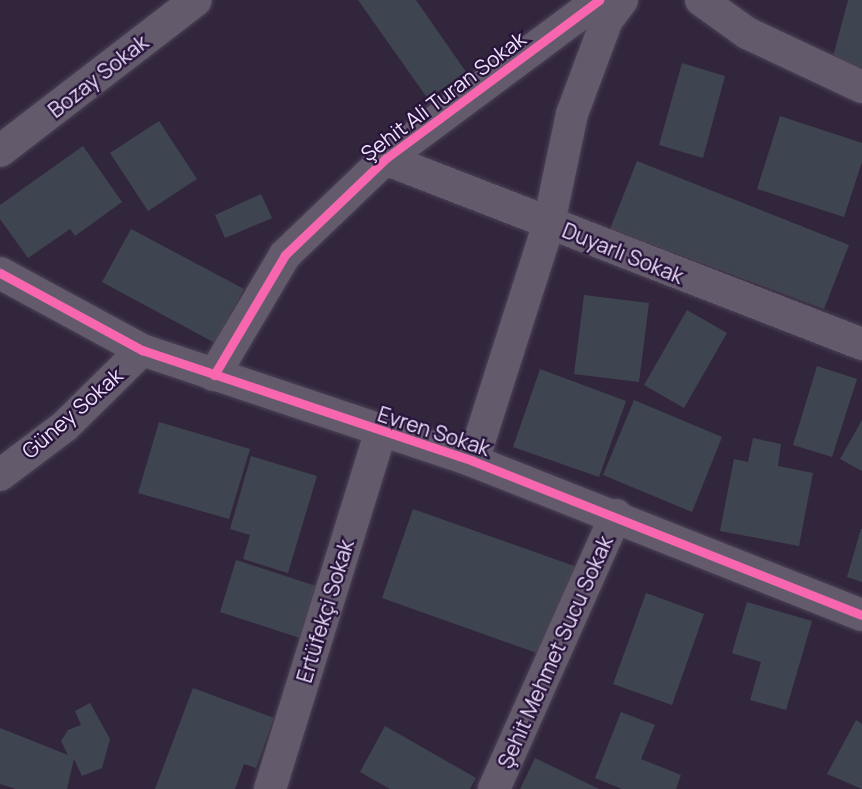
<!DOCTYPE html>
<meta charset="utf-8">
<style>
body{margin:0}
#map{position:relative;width:862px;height:789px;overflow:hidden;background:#32263d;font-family:Manrope,sans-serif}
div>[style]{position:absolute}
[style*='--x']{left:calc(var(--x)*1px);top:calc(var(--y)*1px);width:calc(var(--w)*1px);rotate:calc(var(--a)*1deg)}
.building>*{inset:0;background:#3f4550}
.roads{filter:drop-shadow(0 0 2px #4c4256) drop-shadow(0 0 2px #4c4256)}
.street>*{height:32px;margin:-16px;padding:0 16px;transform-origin:16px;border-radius:16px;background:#635b6c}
.cycleway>*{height:9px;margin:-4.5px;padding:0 4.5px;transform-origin:4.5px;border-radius:4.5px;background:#f766af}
span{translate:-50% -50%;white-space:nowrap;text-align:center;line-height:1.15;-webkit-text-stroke:4.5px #28133b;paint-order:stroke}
.street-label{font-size:21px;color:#eee1fc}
</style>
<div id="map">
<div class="building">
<div style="clip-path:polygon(358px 0,416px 0,466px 72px,428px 99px)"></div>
<div style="clip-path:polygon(848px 0,862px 0,862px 72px,831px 64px)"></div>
<div style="clip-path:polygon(682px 63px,725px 76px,703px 158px,659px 145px)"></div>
<div style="clip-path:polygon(780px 116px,862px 143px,862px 162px,844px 217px,757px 189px)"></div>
<div style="clip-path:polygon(159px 121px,197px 179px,148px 211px,110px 153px)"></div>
<div style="clip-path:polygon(83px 146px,122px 202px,75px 236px,70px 229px,28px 258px,0 219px,0 205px)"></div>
<div style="clip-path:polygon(637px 161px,849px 245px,824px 309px,610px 229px)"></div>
<div style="clip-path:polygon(261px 194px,272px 218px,225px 238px,215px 215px)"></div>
<div style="clip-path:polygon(131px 229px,244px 289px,215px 343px,102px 282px)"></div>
<div style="clip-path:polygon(584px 295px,649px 303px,639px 382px,574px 374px)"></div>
<div style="clip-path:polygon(687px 310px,727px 333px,684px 408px,644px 385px)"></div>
<div style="clip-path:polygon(817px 366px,857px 379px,832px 457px,793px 445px)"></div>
<div style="clip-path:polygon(540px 369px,626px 401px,599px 477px,513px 447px)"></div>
<div style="clip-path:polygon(634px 400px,722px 437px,692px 512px,603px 475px)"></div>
<div style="clip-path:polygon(862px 420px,862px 471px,840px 459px)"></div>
<div style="clip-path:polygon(159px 422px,250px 449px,229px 519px,138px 493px)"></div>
<div style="clip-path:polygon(753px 438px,781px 444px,778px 466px,813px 473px,799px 546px,720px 531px,734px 459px,748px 462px)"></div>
<div style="clip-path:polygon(251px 456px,317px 476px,288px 573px,243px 559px,250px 535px,230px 529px)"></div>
<div style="clip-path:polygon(413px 509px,577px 567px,545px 656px,382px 598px)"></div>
<div style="clip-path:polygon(861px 529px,862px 529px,862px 582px,847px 577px)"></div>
<div style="clip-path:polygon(236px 560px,319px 587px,303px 639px,220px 612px)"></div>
<div style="clip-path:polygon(646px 593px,704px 614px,672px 705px,613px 684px)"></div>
<div style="clip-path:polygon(747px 602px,812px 621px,786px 710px,750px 700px,761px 662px,732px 653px)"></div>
<div style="clip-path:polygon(193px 688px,274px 718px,256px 768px,244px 764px,235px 789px,155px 789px)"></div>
<div style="clip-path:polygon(90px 703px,110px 739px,102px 768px,82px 776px,74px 759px,67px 789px,16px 789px,0 784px,0 728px,68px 755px,61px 741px,68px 730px,81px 725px,75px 711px)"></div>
<div style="clip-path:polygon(621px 712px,655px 725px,641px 759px,681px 775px,676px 789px,622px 789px,595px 778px)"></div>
<div style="clip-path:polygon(856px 720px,862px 724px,862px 789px,827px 774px)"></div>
<div style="clip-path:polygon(385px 726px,476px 778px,470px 789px,390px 789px,360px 772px)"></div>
<div style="clip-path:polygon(535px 758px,599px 789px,520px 789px)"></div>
</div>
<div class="roads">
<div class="street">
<div style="--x:701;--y:0;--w:57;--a:35.7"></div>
<div style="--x:747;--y:33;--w:127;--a:25.2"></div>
<div style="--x:0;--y:151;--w:247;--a:-37.6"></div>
<div style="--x:385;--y:159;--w:512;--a:21.2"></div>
<div style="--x:0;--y:273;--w:162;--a:28.5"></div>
<div style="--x:142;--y:350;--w:349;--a:18.5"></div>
<div style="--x:473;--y:461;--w:418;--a:21.6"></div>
<div style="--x:214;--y:375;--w:139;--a:-59.4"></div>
<div style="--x:285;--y:255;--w:139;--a:-43.8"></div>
<div style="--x:385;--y:159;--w:267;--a:-36.6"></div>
<div style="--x:473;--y:461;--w:250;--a:-72.3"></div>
<div style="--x:549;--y:223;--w:111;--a:-78.1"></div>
<div style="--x:572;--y:114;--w:100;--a:-69.6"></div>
<div style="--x:607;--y:20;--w:25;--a:-53"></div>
<div style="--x:0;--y:475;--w:81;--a:-37"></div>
<div style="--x:65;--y:426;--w:108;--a:-44.6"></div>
<div style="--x:270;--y:789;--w:373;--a:-72.8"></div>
<div style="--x:494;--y:789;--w:300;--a:-66"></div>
</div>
</div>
<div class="cycleway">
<div style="--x:0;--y:273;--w:162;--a:28.5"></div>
<div style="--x:142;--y:350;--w:349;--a:18.5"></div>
<div style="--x:473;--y:461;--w:418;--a:21.6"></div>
<div style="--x:214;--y:375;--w:139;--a:-59.4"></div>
<div style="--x:285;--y:255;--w:139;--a:-43.8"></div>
<div style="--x:385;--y:159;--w:267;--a:-36.6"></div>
</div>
<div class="street-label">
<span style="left:98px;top:76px;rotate:-38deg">Bozay Sokak</span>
<span style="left:443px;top:96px;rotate:-37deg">Şehit Ali Turan Sokak</span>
<span style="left:623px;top:253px;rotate:22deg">Duyarlı Sokak</span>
<span style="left:72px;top:413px;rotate:-41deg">Güney Sokak</span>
<span style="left:434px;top:431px;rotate:18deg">Evren Sokak</span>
<span style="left:325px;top:611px;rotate:-73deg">Ertüfekçi Sokak</span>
<span style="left:555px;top:652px;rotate:-66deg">Şehit Mehmet Sucu Sokak</span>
</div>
</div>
